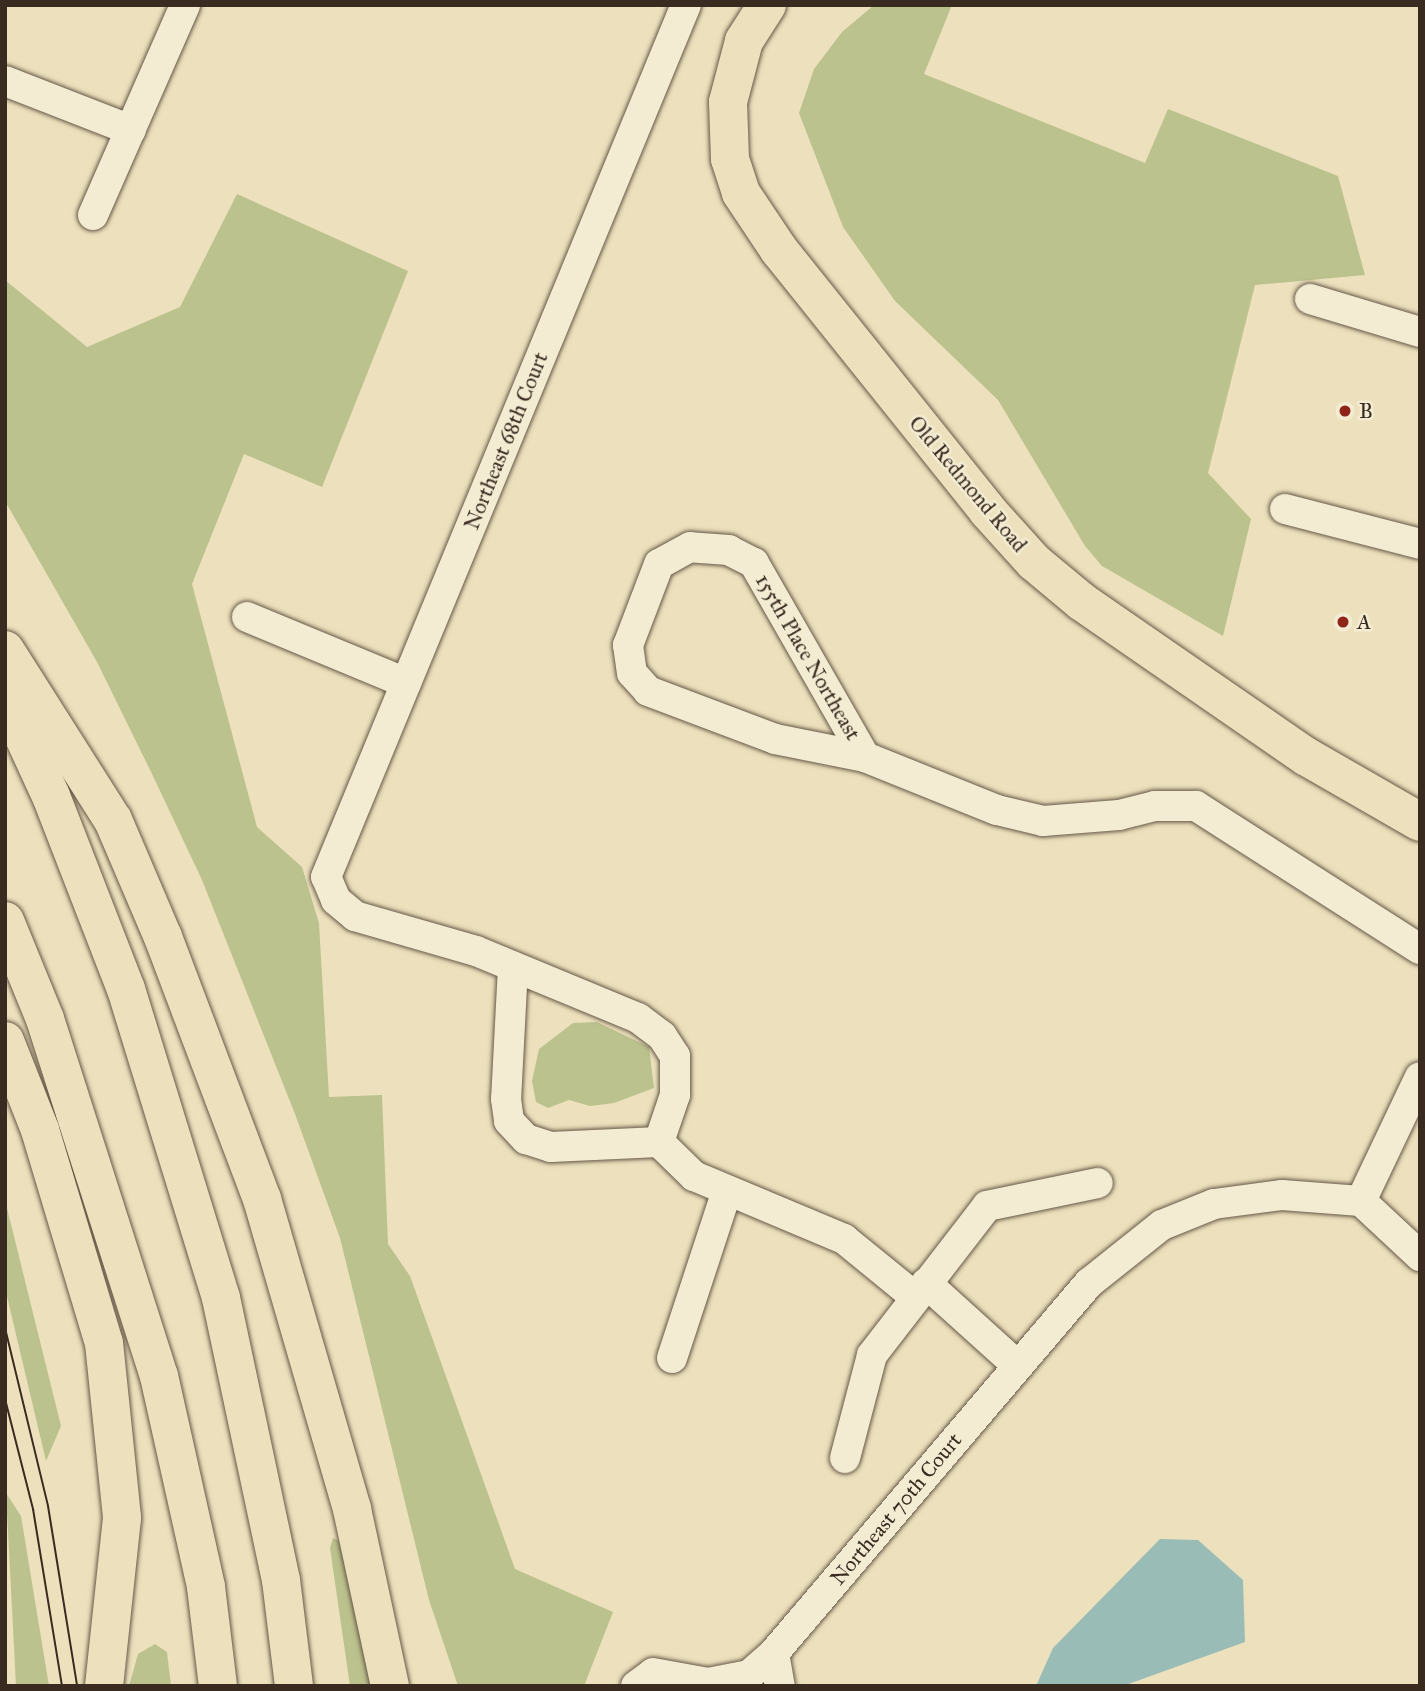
<!DOCTYPE html>
<style>
body{margin:0}
#map{position:relative;width:1425px;height:1691px;overflow:hidden;background:#ece1bc;font-family:"IM FELL Great Primer",serif}
div>[style]{position:absolute}
[style*='--x']{left:calc(var(--x)*1px);top:calc(var(--y)*1px);width:calc(var(--w)*1px);rotate:calc(var(--a)*1deg)}
.green>*{inset:0;background:#bcc28d}
.water>*{inset:0;background:#9abcb7}
.roads{filter:drop-shadow(0 0 2px #665848) drop-shadow(0 0 2px #665848)}
.minor>*{height:30px;margin:-15px;padding:0 15px;transform-origin:15px;border-radius:15px;background:#f3ecd3}
.major>*{height:38px;margin:-19px;padding:0 19px;transform-origin:19px;border-radius:19px;background:#ece1bc}
.highway>*{height:38px;margin:-19px;padding:0 19px;transform-origin:19px;border-radius:19px;background:#ece1bc}
.tram>*{height:2px;margin:-1px;padding:0 1px;transform-origin:1px;border-radius:1px;background:#3a2b21}
.dots>*{width:19px;height:19px;translate:-50% -50%;box-sizing:border-box;border:4px solid #f3ecd3;border-radius:50%}
span{translate:-50% -50%;white-space:nowrap;text-align:center;line-height:1.15;-webkit-text-stroke:5px #f3ecd3;paint-order:stroke}
.poi-label{font-size:21px;color:#3a2b21}
.left{translate:0 -50%;text-align:left}
.street-label{font-size:21px;color:#3a2b21}
.frame{position:absolute;inset:0;border:7px solid #3a2b21;pointer-events:none}
</style>
<div id="map">
<div class="green">
<div style="clip-path:polygon(874px 5px,952px 5px,924px 74px,1145px 163px,1168px 109px,1338px 176px,1365px 275px,1255px 285px,1208px 473px,1251px 519px,1223px 636px,1102px 566px,1085px 546px,998px 400px,895px 301px,843px 227px,799px 113px,814px 69px,842px 32px)"></div>
<div style="clip-path:polygon(237px 194px,408px 271px,322px 487px,244px 454px,192px 584px,257px 827px,302px 867px,319px 923px,329px 1097px,382px 1095px,388px 1244px,410px 1276px,515px 1569px,613px 1612px,584px 1686px,458px 1686px,429px 1600px,340px 1238px,295px 1114px,202px 880px,153px 776px,97px 662px,5px 501px,5px 280px,87px 347px,180px 307px)"></div>
<div style="clip-path:polygon(597px 1022px,649px 1047px,654px 1088px,614px 1103px,590px 1106px,569px 1100px,548px 1108px,536px 1102px,532px 1081px,539px 1049px,573px 1023px)"></div>
<div style="clip-path:polygon(5px 1200px,61px 1426px,46px 1461px,5px 1288px)"></div>
<div style="clip-path:polygon(6px 1493px,21px 1516px,49px 1686px,16px 1686px)"></div>
<div style="clip-path:polygon(333px 1538px,339px 1541px,371px 1686px,350px 1686px,330px 1548px)"></div>
<div style="clip-path:polygon(155px 1644px,167px 1652px,171px 1686px,129px 1686px,138px 1654px)"></div>
</div>
<div class="water">
<div style="clip-path:polygon(1160px 1539px,1198px 1540px,1243px 1580px,1245px 1642px,1123px 1686px,1036px 1686px,1053px 1648px)"></div>
</div>
<div class="roads">
<div class="minor">
<div style="--x:5;--y:81;--w:135;--a:21.3"></div>
<div style="--x:93;--y:215;--w:229;--a:-66.3"></div>
<div style="--x:1310;--y:299;--w:115;--a:16.7"></div>
<div style="--x:1285;--y:509;--w:139;--a:14.5"></div>
<div style="--x:247;--y:617;--w:172;--a:22.5"></div>
<div style="--x:865;--y:757;--w:224;--a:-119.8"></div>
<div style="--x:754;--y:563;--w:28;--a:-153"></div>
<div style="--x:729;--y:550;--w:39;--a:-176"></div>
<div style="--x:690;--y:547;--w:35;--a:151"></div>
<div style="--x:659;--y:564;--w:87;--a:110.9"></div>
<div style="--x:628;--y:645;--w:28;--a:82"></div>
<div style="--x:632;--y:673;--w:24;--a:48"></div>
<div style="--x:648;--y:691;--w:136;--a:20.7"></div>
<div style="--x:775;--y:739;--w:92;--a:11.3"></div>
<div style="--x:865;--y:757;--w:142;--a:21.9"></div>
<div style="--x:997;--y:810;--w:47;--a:13.4"></div>
<div style="--x:1043;--y:821;--w:76;--a:-4.5"></div>
<div style="--x:1119;--y:815;--w:37;--a:-14"></div>
<div style="--x:1155;--y:806;--w:41;--a:0"></div>
<div style="--x:1196;--y:806;--w:266;--a:32.6"></div>
<div style="--x:513;--y:967;--w:132;--a:93"></div>
<div style="--x:506;--y:1099;--w:22;--a:82"></div>
<div style="--x:509;--y:1121;--w:25;--a:47"></div>
<div style="--x:526;--y:1139;--w:26;--a:18"></div>
<div style="--x:551;--y:1147;--w:108;--a:-2.7"></div>
<div style="--x:659;--y:1142;--w:49;--a:44.2"></div>
<div style="--x:694;--y:1176;--w:163;--a:22.8"></div>
<div style="--x:844;--y:1239;--w:92;--a:39.2"></div>
<div style="--x:659;--y:1142;--w:50;--a:-71.2"></div>
<div style="--x:675;--y:1095;--w:39;--a:-90"></div>
<div style="--x:675;--y:1056;--w:24;--a:-123"></div>
<div style="--x:662;--y:1036;--w:30;--a:-143"></div>
<div style="--x:638;--y:1018;--w:175;--a:-157.5"></div>
<div style="--x:476;--y:951;--w:126;--a:-163.9"></div>
<div style="--x:355;--y:916;--w:25;--a:-140"></div>
<div style="--x:336;--y:900;--w:25;--a:-113"></div>
<div style="--x:326;--y:877;--w:943;--a:-67.57"></div>
<div style="--x:1361;--y:1201;--w:137;--a:-64.6"></div>
<div style="--x:926;--y:1283;--w:124;--a:42.1"></div>
<div style="--x:672;--y:1358;--w:176;--a:-71.8"></div>
<div style="--x:845;--y:1458;--w:106;--a:-75.3"></div>
<div style="--x:872;--y:1355;--w:188;--a:-52.3"></div>
<div style="--x:987;--y:1206;--w:113;--a:-11.7"></div>
<div style="--x:774;--y:1653;--w:34;--a:80"></div>
<div style="--x:636;--y:1686;--w:21;--a:-37"></div>
<div style="--x:653;--y:1673;--w:56;--a:10.3"></div>
<div style="--x:708;--y:1683;--w:42;--a:-11"></div>
<div style="--x:749;--y:1675;--w:33;--a:-41"></div>
<div style="--x:774;--y:1653;--w:486;--a:-49.6"></div>
<div style="--x:1089;--y:1283;--w:93;--a:-38.5"></div>
<div style="--x:1162;--y:1225;--w:56;--a:-22"></div>
<div style="--x:1214;--y:1204;--w:69;--a:-7.5"></div>
<div style="--x:1282;--y:1195;--w:79;--a:4.3"></div>
<div style="--x:1361;--y:1201;--w:81;--a:43"></div>
</div>
<div class="major">
<div style="--x:767;--y:5;--w:43;--a:122.6"></div>
<div style="--x:744;--y:41;--w:63;--a:104.7"></div>
<div style="--x:728;--y:102;--w:57;--a:88"></div>
<div style="--x:730;--y:159;--w:36;--a:72"></div>
<div style="--x:741;--y:193;--w:69;--a:56.3"></div>
<div style="--x:779;--y:250;--w:333;--a:51.3"></div>
<div style="--x:987;--y:510;--w:70;--a:47.9"></div>
<div style="--x:1034;--y:562;--w:62;--a:39.8"></div>
<div style="--x:1082;--y:602;--w:273;--a:34.6"></div>
<div style="--x:1307;--y:757;--w:130;--a:29.9"></div>
</div>
<div class="highway">
<div style="--x:5;--y:650;--w:201;--a:57.6"></div>
<div style="--x:113;--y:820;--w:127;--a:66.9"></div>
<div style="--x:163;--y:937;--w:280;--a:69.3"></div>
<div style="--x:262;--y:1199;--w:323;--a:73.8"></div>
<div style="--x:352;--y:1509;--w:181;--a:77.9"></div>
<div style="--x:5;--y:696;--w:110;--a:65.3"></div>
<div style="--x:51;--y:796;--w:207;--a:68.8"></div>
<div style="--x:126;--y:989;--w:323;--a:72.9"></div>
<div style="--x:221;--y:1298;--w:288;--a:78"></div>
<div style="--x:281;--y:1580;--w:107;--a:83"></div>
<div style="--x:5;--y:921;--w:106;--a:67.8"></div>
<div style="--x:45;--y:1019;--w:375;--a:72.3"></div>
<div style="--x:159;--y:1376;--w:216;--a:77.4"></div>
<div style="--x:206;--y:1587;--w:100;--a:83.1"></div>
<div style="--x:5;--y:1041;--w:96;--a:68.5"></div>
<div style="--x:40;--y:1130;--w:222;--a:73.3"></div>
<div style="--x:104;--y:1343;--w:176;--a:84.1"></div>
<div style="--x:122;--y:1518;--w:169;--a:96.1"></div>
</div>
</div>
<div class="tram">
<div style="--x:5;--y:1328;--w:183;--a:76.4"></div>
<div style="--x:48;--y:1506;--w:182;--a:80.8"></div>
<div style="--x:5;--y:1399;--w:114;--a:75.7"></div>
<div style="--x:33;--y:1509;--w:179;--a:80.7"></div>
</div>
<div class="dots">
<div style="left:1345px;top:411px;background:#8f2418"></div>
<div style="left:1343px;top:622px;background:#8f2418"></div>
</div>
<div class="poi-label">
<span class="left" style="left:1359px;top:411px">B</span>
<span class="left" style="left:1357px;top:622px">A</span>
</div>
<div class="street-label">
<span style="left:506px;top:441px;rotate:-68deg">Northeast 68th Court</span>
<span style="left:968px;top:484px;rotate:50deg">Old Redmond Road</span>
<span style="left:808px;top:657px;rotate:60deg">155th Place Northeast</span>
<span style="left:896px;top:1509px;rotate:-50deg">Northeast 70th Court</span>
</div>
<div class="frame"></div>
</div>
